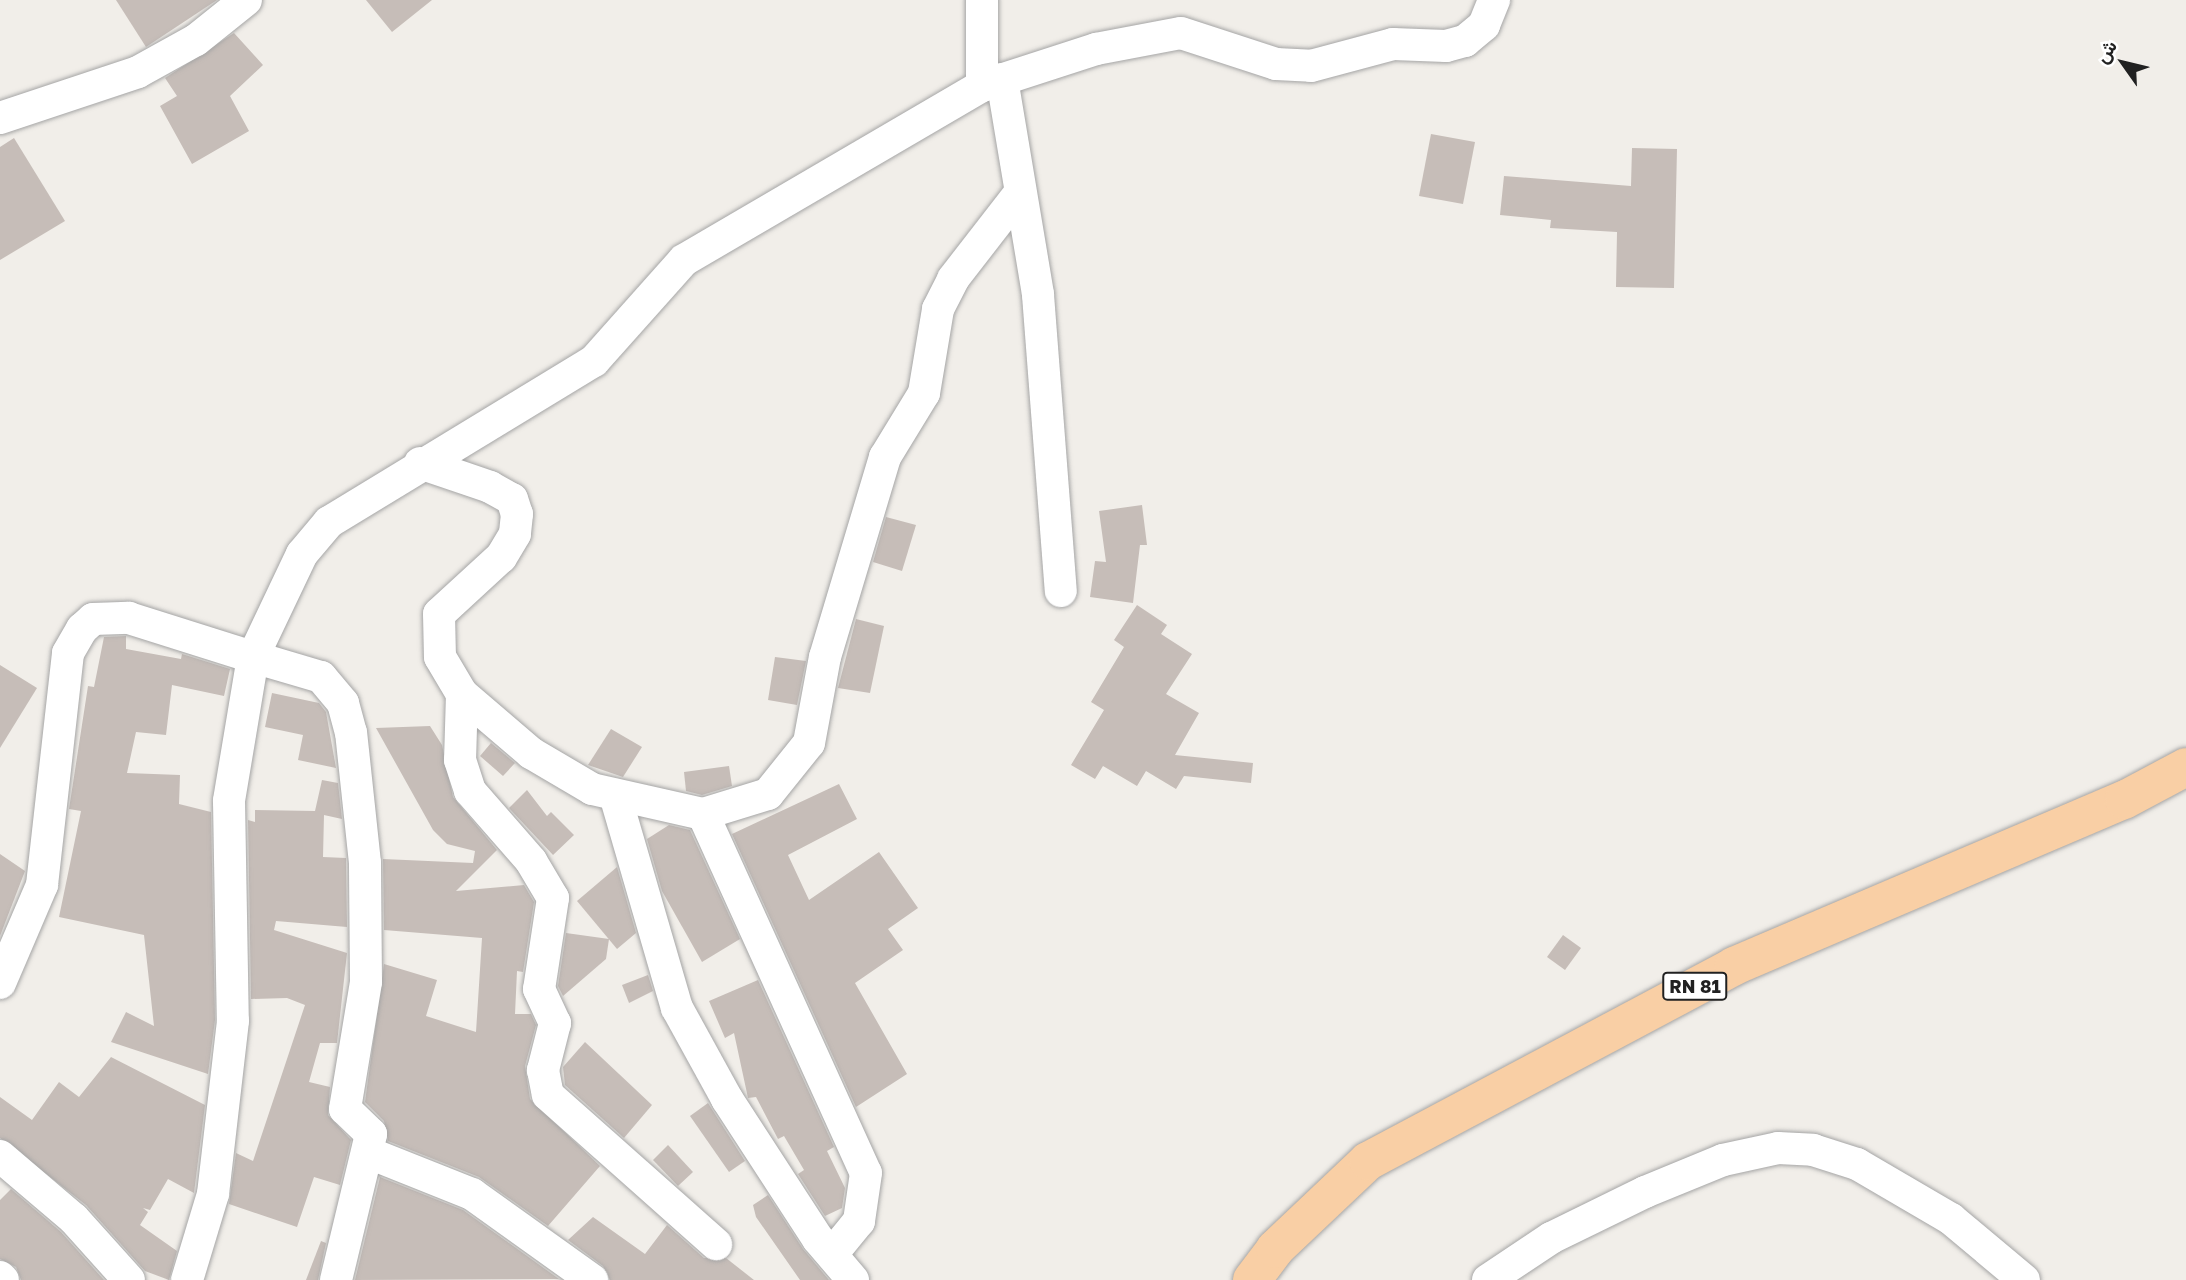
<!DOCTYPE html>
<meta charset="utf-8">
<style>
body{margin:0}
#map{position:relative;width:2186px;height:1280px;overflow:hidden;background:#f1eee9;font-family:"Golos Text",Vazirmatn,sans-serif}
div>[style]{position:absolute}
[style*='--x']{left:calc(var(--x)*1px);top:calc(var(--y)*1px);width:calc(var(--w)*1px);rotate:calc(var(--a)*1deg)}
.building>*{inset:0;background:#c6bdb8}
.roads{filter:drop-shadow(0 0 2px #a5a5a5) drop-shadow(0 0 2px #a5a5a5)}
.minor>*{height:32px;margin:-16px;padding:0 16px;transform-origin:16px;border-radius:16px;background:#fff}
.major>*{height:38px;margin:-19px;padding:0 19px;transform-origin:19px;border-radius:19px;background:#f9cfa5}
span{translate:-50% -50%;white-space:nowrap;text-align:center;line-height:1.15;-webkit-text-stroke:6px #fff;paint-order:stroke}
.shield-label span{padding:2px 5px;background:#fff;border:2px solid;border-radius:5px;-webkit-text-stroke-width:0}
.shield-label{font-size:18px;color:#212121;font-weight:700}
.north{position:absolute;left:2088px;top:28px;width:70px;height:70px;-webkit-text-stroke:5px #fff;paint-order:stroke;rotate:304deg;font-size:19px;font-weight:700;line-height:28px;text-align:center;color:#212121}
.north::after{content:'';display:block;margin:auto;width:24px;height:32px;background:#212121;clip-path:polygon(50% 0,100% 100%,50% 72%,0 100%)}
</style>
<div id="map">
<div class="building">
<div style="clip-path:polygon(116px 0,217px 0,146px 47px)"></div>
<div style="clip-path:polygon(366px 0,432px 0,392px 32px)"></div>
<div style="clip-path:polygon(234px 33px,263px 65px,230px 96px,249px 131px,192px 164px,160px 106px,177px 96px,165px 78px)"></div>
<div style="clip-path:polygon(1431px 134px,1475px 142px,1463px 204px,1419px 196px)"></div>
<div style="clip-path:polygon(14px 138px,65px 221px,0 260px,0 147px)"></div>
<div style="clip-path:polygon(1632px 148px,1677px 149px,1674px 288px,1616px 287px,1617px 232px,1550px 228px,1551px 220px,1500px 215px,1504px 176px,1631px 186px)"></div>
<div style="clip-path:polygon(1142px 505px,1147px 545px,1140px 545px,1133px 603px,1090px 597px,1095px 561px,1106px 562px,1099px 511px)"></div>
<div style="clip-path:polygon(886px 517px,916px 525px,902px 571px,873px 562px)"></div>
<div style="clip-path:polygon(1137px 605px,1167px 625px,1161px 634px,1192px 654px,1166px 694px,1199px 713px,1175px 755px,1253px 763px,1251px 783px,1184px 776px,1176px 789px,1146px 771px,1137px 786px,1103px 766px,1095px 779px,1071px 765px,1104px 710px,1091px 702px,1124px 647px,1114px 640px)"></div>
<div style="clip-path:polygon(856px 619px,884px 626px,870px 693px,838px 688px)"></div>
<div style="clip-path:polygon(126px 636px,126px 649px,181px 659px,182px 654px,230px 669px,224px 696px,172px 685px,166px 735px,136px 732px,127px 773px,180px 775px,179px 804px,211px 812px,215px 1020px,208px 1074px,111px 1042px,126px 1012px,154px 1026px,144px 935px,59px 917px,81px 811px,69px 809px,88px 686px,94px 687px,104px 637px)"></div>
<div style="clip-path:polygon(775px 657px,806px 661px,797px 705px,768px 700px)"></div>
<div style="clip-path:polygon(0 665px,37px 688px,0 748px)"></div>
<div style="clip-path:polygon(272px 693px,319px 703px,326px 712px,336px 768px,298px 760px,303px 735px,265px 727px)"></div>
<div style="clip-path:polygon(430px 726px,442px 745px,453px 797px,497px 850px,456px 891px,524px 885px,534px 902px,523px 972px,517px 971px,515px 1014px,531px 1014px,536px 1025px,525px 1066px,530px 1099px,600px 1166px,548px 1226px,479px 1177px,388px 1141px,384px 1121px,365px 1102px,384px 964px,437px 980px,426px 1016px,476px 1032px,482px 938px,384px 930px,383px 859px,473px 863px,475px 851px,447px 844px,433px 830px,376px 728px)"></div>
<div style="clip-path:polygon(611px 729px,642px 747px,623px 777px,588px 765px)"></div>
<div style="clip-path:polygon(491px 743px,515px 763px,503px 776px,480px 756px)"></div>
<div style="clip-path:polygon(729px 766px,732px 786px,702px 795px,686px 791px,684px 772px)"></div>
<div style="clip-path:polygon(322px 780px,338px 783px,342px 819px,324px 815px,323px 857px,346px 858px,347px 927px,276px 921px,274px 930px,347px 953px,337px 1043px,320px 1043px,309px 1082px,330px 1087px,328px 1115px,351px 1140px,340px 1185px,314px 1177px,297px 1227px,229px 1204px,236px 1153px,253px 1161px,305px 1005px,287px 998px,251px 999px,248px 820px,255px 822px,255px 810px,315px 811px)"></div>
<div style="clip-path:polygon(839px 784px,857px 819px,788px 855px,809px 900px,879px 852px,918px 908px,888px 929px,903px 950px,855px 983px,907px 1074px,856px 1107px,732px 834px)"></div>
<div style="clip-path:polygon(527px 790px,547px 816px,551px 812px,574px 835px,553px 855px,509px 808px)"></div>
<div style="clip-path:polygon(669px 825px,690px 830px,740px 939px,702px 962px,662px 891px,647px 839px)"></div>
<div style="clip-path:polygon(0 854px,25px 871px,0 936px)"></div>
<div style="clip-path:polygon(617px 867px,636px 933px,617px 949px,577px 901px)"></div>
<div style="clip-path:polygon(566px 933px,609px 939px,606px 959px,563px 996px,558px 986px)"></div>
<div style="clip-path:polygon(1563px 935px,1581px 948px,1565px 970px,1547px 957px)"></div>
<div style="clip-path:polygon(648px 975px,653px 991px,629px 1003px,622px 985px)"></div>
<div style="clip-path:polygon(758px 980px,834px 1147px,827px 1151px,845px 1188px,842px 1208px,825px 1216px,798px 1174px,804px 1170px,784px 1136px,778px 1139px,756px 1097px,748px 1098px,734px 1033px,725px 1038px,709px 1001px)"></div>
<div style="clip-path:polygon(585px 1042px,652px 1105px,624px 1138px,565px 1085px,563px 1067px)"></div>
<div style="clip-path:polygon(111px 1057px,205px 1105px,194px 1193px,168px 1179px,150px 1210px,143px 1208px,148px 1212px,140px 1225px,177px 1251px,169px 1280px,145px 1271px,86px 1205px,0 1138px,0 1097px,32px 1120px,59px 1082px,79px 1097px)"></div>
<div style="clip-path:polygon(708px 1103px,745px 1161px,729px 1172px,690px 1116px)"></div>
<div style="clip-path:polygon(668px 1145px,693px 1172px,678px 1186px,653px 1160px)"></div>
<div style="clip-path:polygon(380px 1177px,463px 1210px,559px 1279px,355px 1280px)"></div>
<div style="clip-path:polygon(11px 1189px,61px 1232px,104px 1280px,21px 1280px,16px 1267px,0 1259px,0 1200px)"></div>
<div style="clip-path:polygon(768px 1195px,803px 1249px,829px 1280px,800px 1280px,756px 1217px,753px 1205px)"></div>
<div style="clip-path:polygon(593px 1217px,645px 1254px,667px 1225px,704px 1258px,726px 1258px,754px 1280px,610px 1280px,603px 1266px,568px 1240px)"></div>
<div style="clip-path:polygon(321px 1241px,326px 1243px,318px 1280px,306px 1280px)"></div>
</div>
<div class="roads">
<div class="minor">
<div style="--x:1002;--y:79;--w:219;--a:80.5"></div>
<div style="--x:1038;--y:295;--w:297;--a:85.6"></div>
<div style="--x:982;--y:86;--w:86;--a:-90"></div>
<div style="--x:0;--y:118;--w:145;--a:-18.4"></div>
<div style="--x:138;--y:72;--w:66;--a:-28.9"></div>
<div style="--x:196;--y:40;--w:64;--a:-38.7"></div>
<div style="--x:420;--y:463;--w:74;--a:18.9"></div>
<div style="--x:490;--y:487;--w:25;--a:29"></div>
<div style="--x:512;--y:499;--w:16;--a:72"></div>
<div style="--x:517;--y:514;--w:20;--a:96"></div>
<div style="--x:515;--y:534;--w:27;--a:121"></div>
<div style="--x:501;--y:557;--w:84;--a:137.4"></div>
<div style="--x:439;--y:614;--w:43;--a:88.7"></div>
<div style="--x:440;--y:657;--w:43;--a:59.3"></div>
<div style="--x:462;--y:694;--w:91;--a:40.5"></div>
<div style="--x:531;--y:753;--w:71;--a:30.5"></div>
<div style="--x:592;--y:789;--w:114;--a:12.7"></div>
<div style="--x:703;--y:814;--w:68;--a:-17.1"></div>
<div style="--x:768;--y:794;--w:65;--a:-51.2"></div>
<div style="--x:809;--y:743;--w:87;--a:-79.5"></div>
<div style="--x:825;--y:657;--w:209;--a:-73.3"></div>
<div style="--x:885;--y:457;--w:75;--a:-58.6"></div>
<div style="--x:924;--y:393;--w:85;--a:-80.5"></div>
<div style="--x:938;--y:309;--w:34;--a:-63"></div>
<div style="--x:953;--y:279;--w:108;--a:-52.2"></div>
<div style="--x:462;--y:694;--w:66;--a:91.7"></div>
<div style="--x:460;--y:760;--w:33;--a:72"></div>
<div style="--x:470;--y:791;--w:93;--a:48.9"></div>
<div style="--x:531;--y:861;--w:43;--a:59.3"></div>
<div style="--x:553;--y:898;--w:92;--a:98.7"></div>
<div style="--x:539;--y:989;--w:38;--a:65"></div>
<div style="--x:555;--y:1023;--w:49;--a:104.3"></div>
<div style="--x:543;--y:1070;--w:25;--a:79"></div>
<div style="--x:548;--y:1095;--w:225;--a:41.6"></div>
<div style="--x:615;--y:795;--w:222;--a:73.8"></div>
<div style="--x:677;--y:1008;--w:104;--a:61.2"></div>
<div style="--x:727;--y:1099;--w:167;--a:57"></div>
<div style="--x:818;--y:1239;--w:54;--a:49.5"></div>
<div style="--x:703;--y:814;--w:394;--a:65.6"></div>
<div style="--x:866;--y:1173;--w:49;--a:98.3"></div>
<div style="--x:859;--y:1221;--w:43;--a:129.3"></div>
<div style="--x:0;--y:983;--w:107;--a:-66.8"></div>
<div style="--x:42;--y:885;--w:233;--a:-83.6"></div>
<div style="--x:68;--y:653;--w:28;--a:-60"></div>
<div style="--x:82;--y:629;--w:15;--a:-42"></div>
<div style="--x:93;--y:619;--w:36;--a:-2"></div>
<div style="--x:129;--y:618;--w:130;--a:17.5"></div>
<div style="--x:253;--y:657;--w:146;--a:99.5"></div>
<div style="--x:229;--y:801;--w:220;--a:89"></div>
<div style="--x:233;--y:1021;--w:174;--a:96.6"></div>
<div style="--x:213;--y:1194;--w:90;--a:106.8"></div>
<div style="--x:369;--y:1153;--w:111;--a:21.7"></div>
<div style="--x:472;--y:1194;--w:148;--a:35.6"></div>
<div style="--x:0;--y:1156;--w:97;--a:40.4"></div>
<div style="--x:74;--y:1219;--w:82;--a:48"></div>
<div style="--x:0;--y:1277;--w:4;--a:45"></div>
<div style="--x:336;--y:1280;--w:150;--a:-76.5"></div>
<div style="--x:371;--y:1134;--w:36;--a:-136"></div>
<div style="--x:345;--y:1109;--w:129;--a:-80.6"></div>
<div style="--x:366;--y:982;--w:119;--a:-90.5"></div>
<div style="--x:365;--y:863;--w:131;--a:-96.1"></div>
<div style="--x:351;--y:733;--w:31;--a:-105"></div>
<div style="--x:343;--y:703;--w:34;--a:-130"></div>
<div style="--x:321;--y:677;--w:71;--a:-163.6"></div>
<div style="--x:253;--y:657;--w:114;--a:-64.6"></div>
<div style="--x:302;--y:554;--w:42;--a:-49.8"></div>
<div style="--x:329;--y:522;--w:310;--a:-31.3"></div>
<div style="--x:594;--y:361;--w:135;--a:-48.3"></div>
<div style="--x:684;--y:260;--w:345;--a:-30.3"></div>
<div style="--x:982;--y:86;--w:120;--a:-18"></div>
<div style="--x:1096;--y:49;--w:86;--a:-10.7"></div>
<div style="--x:1181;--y:33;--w:100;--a:18.1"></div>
<div style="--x:1276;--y:64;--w:35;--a:3"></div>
<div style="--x:1311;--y:66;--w:85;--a:-15"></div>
<div style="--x:1393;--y:44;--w:53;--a:2.2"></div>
<div style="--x:1446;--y:46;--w:20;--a:-15"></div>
<div style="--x:1465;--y:41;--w:25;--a:-40"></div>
<div style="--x:1484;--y:25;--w:27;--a:-68"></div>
<div style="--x:1488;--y:1280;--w:76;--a:-33.7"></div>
<div style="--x:1551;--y:1238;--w:105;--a:-26.1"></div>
<div style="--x:1645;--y:1192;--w:84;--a:-22.3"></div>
<div style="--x:1723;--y:1160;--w:56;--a:-12.3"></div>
<div style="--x:1778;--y:1148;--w:35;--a:3"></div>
<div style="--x:1813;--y:1150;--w:46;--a:17.7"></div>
<div style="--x:1857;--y:1164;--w:109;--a:30.3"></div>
<div style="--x:1951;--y:1219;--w:95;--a:39.9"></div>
</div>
<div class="major">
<div style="--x:1252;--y:1280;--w:39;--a:-53"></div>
<div style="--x:1275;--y:1249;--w:128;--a:-43.4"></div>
<div style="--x:1368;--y:1161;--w:415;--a:-28"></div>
<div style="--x:1734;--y:966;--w:424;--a:-23.1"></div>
<div style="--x:2124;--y:800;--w:70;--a:-28"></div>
</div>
</div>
<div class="shield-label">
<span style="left:1695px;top:986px">RN 81</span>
</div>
<div class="north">ش</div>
</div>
